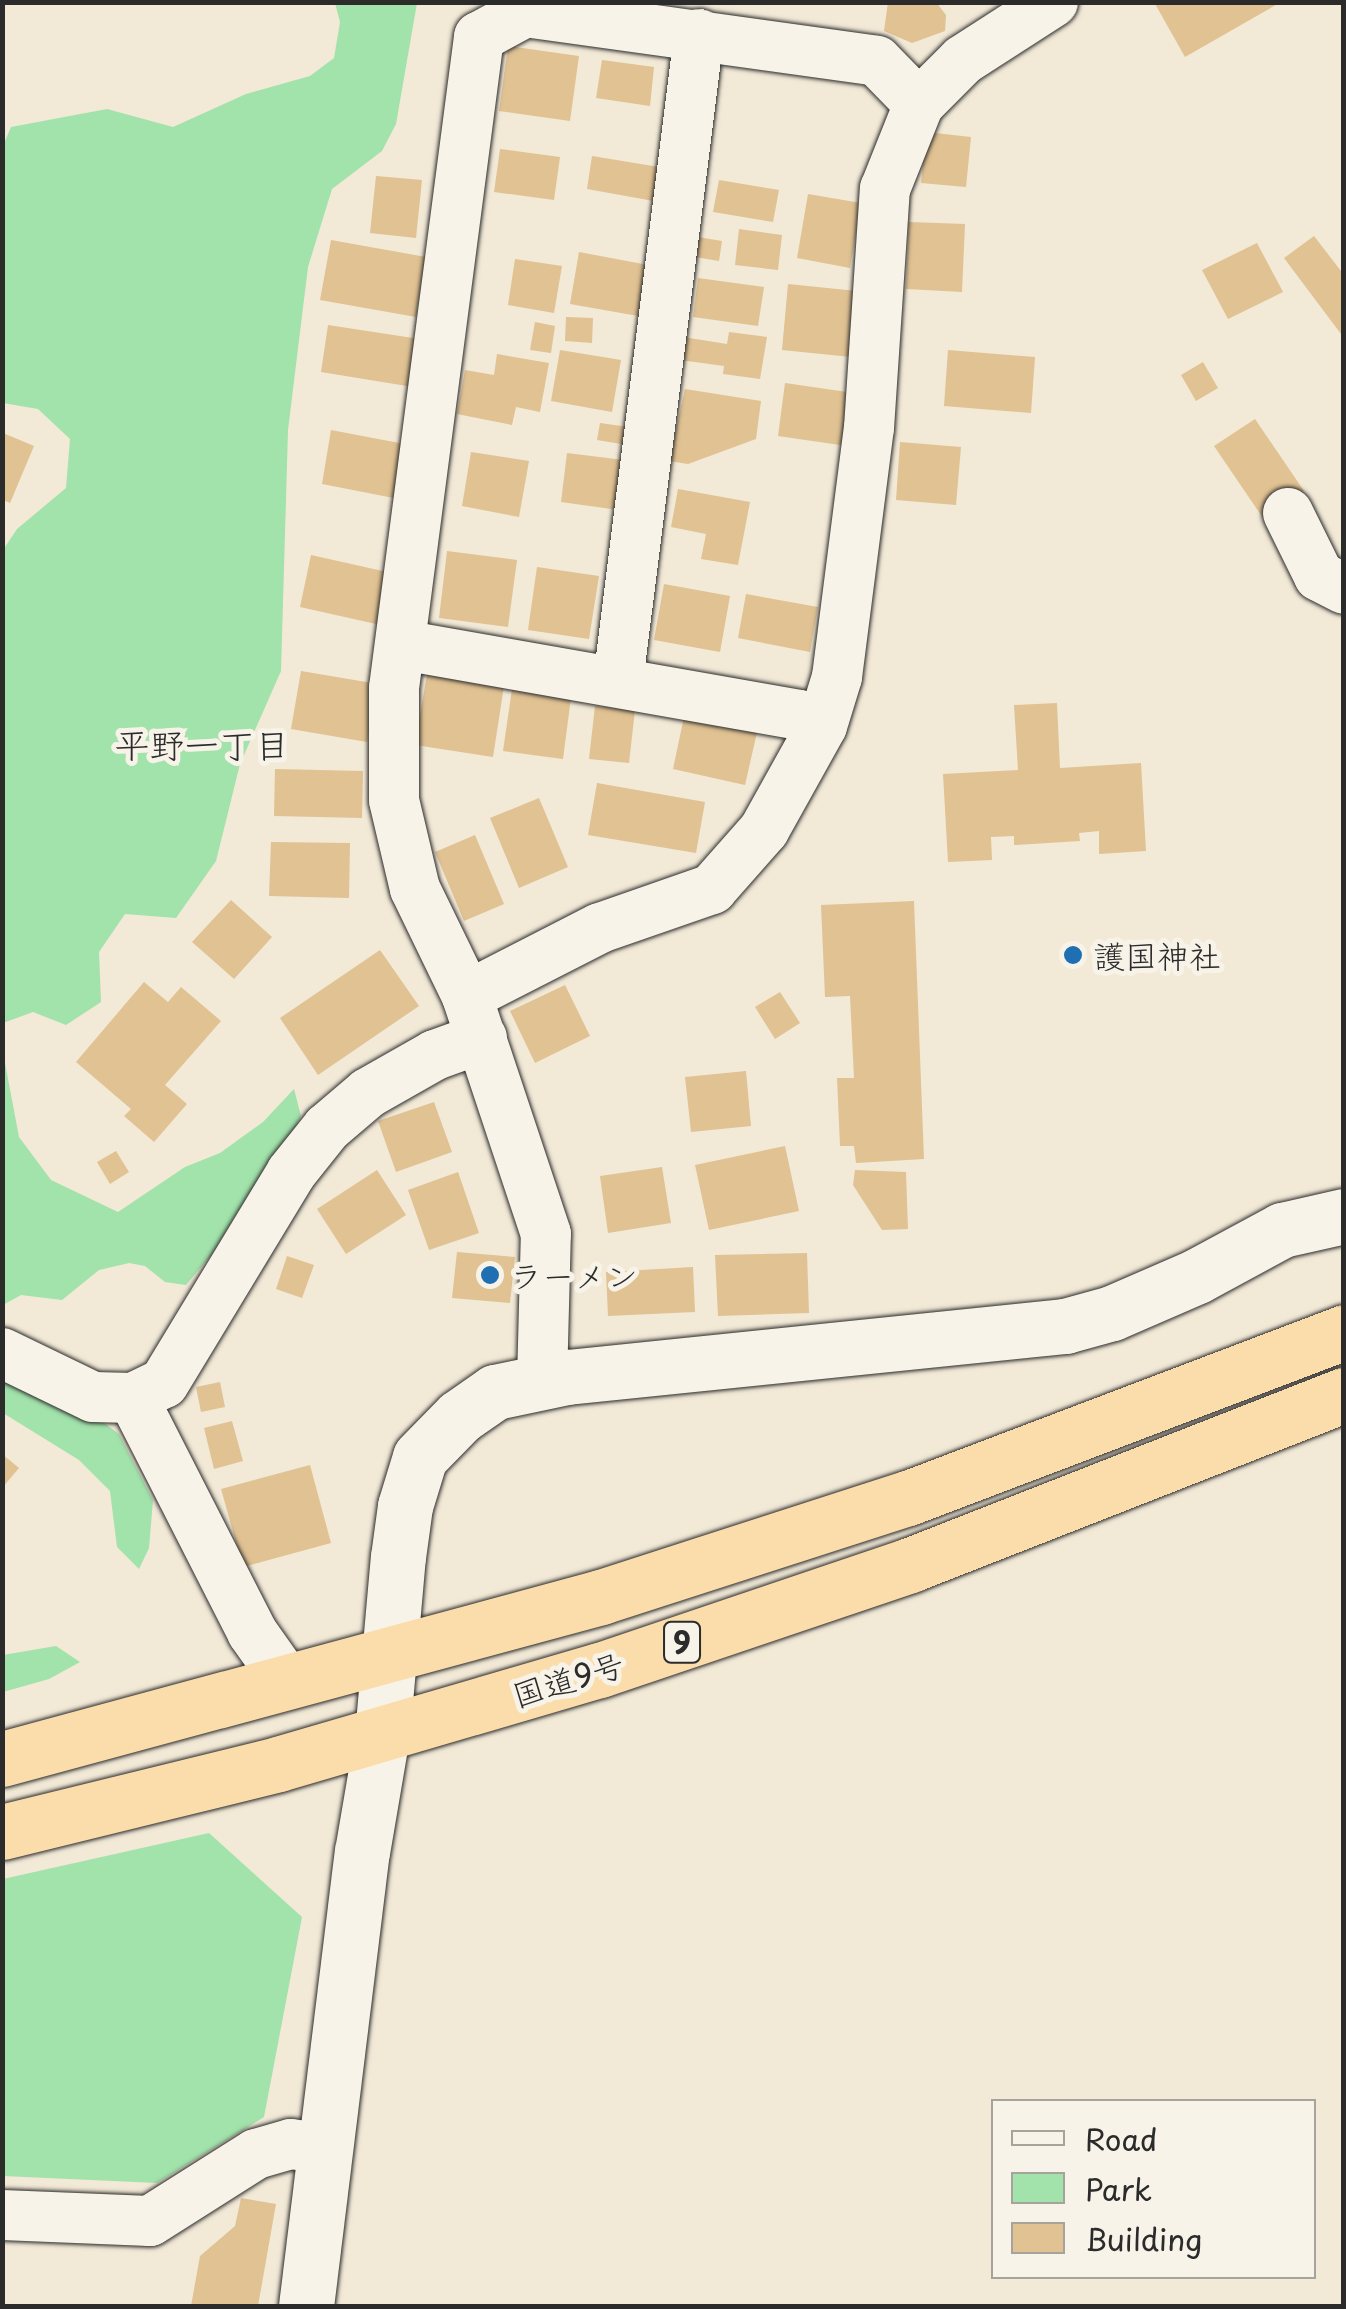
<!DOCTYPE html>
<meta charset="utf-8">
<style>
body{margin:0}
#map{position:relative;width:1346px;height:2309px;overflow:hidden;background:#f2e9d7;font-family:"Playpen Sans","Klee One",sans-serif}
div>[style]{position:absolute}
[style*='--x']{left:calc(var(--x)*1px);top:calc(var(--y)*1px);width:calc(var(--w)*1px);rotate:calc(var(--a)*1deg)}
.green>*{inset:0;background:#a2e2ab}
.building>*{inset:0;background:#e0c293}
.roads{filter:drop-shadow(0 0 2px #2b2b2b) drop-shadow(0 0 2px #2b2b2b)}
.street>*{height:50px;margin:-25px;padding:0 25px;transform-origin:25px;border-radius:25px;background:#f7f3e8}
.secondary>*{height:55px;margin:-27.5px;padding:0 27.5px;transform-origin:27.5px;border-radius:27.5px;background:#f7f3e8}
.highway>*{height:55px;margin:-27.5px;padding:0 27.5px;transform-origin:27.5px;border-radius:27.5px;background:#fbddab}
.dots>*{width:28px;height:28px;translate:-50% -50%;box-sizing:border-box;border:5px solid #f7f3e8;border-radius:50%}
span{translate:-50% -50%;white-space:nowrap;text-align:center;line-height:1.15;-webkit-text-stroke:10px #f7f3e8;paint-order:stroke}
.shield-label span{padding:2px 8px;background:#f7f3e8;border:2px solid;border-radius:8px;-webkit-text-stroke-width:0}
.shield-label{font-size:30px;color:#2b2b2b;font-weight:700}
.poi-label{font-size:32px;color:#2b2b2b}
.left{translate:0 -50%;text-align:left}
.street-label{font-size:32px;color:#2b2b2b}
.neighbourhood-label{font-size:35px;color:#2b2b2b}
.frame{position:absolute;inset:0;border:5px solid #2b2b2b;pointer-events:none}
.legend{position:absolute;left:991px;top:2099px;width:325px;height:180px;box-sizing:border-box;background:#f7f3e8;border:2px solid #a5a39c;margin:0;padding:12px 18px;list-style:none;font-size:30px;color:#2b2b2b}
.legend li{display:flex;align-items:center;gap:20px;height:50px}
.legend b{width:50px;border:2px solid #a5a39c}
</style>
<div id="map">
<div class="green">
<div style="clip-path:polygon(335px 3px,417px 3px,396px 124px,382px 151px,332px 189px,308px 267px,288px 430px,281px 671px,240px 764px,216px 861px,176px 918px,125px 914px,99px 952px,101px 1002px,66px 1025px,33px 1012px,3px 1023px,3px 550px,17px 529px,66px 488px,70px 439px,38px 409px,3px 403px,3px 146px,11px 127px,107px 109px,173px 127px,246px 94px,310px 76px,334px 58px,340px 22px)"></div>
<div style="clip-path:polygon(2px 1047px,19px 1137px,51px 1180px,118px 1212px,185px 1167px,220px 1153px,263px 1122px,294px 1089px,301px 1116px,261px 1196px,186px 1285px,165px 1282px,145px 1266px,129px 1263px,99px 1270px,62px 1300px,21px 1295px,3px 1305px)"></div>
<div style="clip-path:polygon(2px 1348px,119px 1434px,153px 1500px,149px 1548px,139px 1569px,117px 1547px,110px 1491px,79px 1460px,3px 1413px)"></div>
<div style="clip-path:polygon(56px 1646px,80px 1662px,49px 1679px,3px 1692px,3px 1655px)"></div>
<div style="clip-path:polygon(209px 1833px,302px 1917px,264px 2117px,157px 2183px,3px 2176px,3px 1879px)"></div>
</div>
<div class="building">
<div style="clip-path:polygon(888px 2px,936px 2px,946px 15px,945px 31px,912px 43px,884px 31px)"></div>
<div style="clip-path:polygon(1154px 2px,1281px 2px,1185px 57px)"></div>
<div style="clip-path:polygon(508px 46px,579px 56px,570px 121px,499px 111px)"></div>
<div style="clip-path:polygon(602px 60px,654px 67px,650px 106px,596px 98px)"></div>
<div style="clip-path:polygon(926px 132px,971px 137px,966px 187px,921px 183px)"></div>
<div style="clip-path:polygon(500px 149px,560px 157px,554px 200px,494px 192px)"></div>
<div style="clip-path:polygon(592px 156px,665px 168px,659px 202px,587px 189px)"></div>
<div style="clip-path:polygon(376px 176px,422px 180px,416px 238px,370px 233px)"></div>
<div style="clip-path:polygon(719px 180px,779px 190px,773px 222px,713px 212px)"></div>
<div style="clip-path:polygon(808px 194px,861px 203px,850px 268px,797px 258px)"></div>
<div style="clip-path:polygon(909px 222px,965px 224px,962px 292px,906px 289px)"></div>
<div style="clip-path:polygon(739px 229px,782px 235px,778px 270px,735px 265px)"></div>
<div style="clip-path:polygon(1314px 236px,1344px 275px,1344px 338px,1284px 258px)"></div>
<div style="clip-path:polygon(698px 237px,722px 241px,719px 261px,695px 257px)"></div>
<div style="clip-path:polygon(331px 240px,426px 257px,416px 317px,320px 300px)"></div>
<div style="clip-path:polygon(1257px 243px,1283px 292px,1228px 319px,1202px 270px)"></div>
<div style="clip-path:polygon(579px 252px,648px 265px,638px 316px,570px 304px)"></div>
<div style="clip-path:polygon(515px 259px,562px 266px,554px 313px,508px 305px)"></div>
<div style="clip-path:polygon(698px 278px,764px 287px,758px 326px,693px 317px)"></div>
<div style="clip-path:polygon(788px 284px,857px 291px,851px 357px,782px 350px)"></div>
<div style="clip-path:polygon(566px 317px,593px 318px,592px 343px,565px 341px)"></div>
<div style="clip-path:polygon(535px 322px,555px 326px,551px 353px,530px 350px)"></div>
<div style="clip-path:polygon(328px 325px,426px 340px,419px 388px,321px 372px)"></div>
<div style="clip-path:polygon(729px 332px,767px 337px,760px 379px,723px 374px,724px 366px,680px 360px,683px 337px,727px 344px)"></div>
<div style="clip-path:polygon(560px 350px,621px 360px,612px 412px,551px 401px)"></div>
<div style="clip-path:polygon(948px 350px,1035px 357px,1031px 413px,944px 406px)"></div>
<div style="clip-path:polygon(497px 354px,549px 363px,540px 412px,516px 407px,512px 425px,457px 414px,465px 370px,494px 375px)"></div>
<div style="clip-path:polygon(1203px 362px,1218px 388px,1196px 401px,1181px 375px)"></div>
<div style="clip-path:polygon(785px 383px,854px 393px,847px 446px,778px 436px)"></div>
<div style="clip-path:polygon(685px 389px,761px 401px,756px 439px,688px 464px,669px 461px)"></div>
<div style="clip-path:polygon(1255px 419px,1304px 491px,1263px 518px,1214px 446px)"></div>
<div style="clip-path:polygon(600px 423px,636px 428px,633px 446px,597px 440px)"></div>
<div style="clip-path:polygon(331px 430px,415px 446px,404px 500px,322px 484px)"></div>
<div style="clip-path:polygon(3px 433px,34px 446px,10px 503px,3px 500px)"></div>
<div style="clip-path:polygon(900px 442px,961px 447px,956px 505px,896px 500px)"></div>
<div style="clip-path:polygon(471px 452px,529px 461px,519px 517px,462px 506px)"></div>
<div style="clip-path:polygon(567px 453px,640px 462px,633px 512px,561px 502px)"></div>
<div style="clip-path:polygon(678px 489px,750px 502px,738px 565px,701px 559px,706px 534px,671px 527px)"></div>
<div style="clip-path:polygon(447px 551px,517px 560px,508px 627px,439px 618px)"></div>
<div style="clip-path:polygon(311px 555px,396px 574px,385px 626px,300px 607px)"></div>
<div style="clip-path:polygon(537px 567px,599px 576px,589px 639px,528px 630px)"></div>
<div style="clip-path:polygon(664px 584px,730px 596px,720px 652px,654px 640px)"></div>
<div style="clip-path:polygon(746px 594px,818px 607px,810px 652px,738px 638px)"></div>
<div style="clip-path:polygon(301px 671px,378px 684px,367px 742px,291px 729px)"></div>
<div style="clip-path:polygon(427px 674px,504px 686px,493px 757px,415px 745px)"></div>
<div style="clip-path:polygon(513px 682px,572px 690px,563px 759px,503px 751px)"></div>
<div style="clip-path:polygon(1057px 703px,1060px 768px,1141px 763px,1146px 851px,1099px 854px,1099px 831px,1079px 833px,1080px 841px,1014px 845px,1014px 836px,991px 837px,992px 860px,948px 862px,943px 774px,1018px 770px,1014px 705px)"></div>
<div style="clip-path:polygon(595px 706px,635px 710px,629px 763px,589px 759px)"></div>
<div style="clip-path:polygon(685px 712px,758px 728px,745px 785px,673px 769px)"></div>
<div style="clip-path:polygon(275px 769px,363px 771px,362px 818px,274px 816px)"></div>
<div style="clip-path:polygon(597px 783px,705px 802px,696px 853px,588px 835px)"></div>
<div style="clip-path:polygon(539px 798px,568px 867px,519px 888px,490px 818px)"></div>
<div style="clip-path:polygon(475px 835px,504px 904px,464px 921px,435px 852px)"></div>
<div style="clip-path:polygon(271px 842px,350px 843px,349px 898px,269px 896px)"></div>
<div style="clip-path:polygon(231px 900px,272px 937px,234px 979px,192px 942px)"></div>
<div style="clip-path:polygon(914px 901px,924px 1159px,856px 1163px,854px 1146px,840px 1146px,837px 1078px,854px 1078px,850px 996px,825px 997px,821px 905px)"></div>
<div style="clip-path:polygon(380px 950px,419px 1006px,318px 1075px,280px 1018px)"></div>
<div style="clip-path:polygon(144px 982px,168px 1002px,181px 987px,221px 1021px,165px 1085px,187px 1104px,154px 1142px,124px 1116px,131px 1109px,76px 1062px)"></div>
<div style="clip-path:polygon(565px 985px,590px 1036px,535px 1063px,510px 1011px)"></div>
<div style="clip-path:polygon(780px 992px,800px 1023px,775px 1039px,755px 1007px)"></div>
<div style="clip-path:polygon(746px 1071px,751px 1126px,691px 1132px,685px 1077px)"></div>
<div style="clip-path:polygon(434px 1102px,452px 1152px,396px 1172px,378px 1121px)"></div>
<div style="clip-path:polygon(785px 1146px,799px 1211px,709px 1230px,695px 1165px)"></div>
<div style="clip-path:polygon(116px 1151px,129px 1172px,110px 1184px,97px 1162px)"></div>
<div style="clip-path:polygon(662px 1167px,671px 1223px,608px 1233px,600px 1176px)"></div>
<div style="clip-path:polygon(377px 1170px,406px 1215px,346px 1254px,317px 1209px)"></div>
<div style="clip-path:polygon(855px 1170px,906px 1172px,908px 1229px,882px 1230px,853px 1185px)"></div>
<div style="clip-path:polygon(458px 1172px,479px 1233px,429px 1250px,408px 1190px)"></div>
<div style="clip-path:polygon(457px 1252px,515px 1257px,510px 1303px,452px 1298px)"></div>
<div style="clip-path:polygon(807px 1253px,809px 1313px,718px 1316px,715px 1255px)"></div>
<div style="clip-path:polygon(287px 1256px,314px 1265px,302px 1298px,276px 1289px)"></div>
<div style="clip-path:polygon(693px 1267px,695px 1312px,608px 1316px,606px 1272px)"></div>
<div style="clip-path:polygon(220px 1382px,225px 1407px,201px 1412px,196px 1387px)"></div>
<div style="clip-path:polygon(232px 1421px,243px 1461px,214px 1469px,204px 1428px)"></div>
<div style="clip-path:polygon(2px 1454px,19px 1468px,2px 1488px)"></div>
<div style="clip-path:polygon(310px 1465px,331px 1543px,243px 1567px,221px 1489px)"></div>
<div style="clip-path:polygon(241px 2198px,276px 2204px,258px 2306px,191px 2306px,200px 2256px,235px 2226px)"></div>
</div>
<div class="roads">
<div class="street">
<div style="--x:1288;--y:513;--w:70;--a:63.8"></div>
<div style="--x:1319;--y:576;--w:28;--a:27"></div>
<div style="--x:402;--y:645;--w:403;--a:10"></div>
<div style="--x:799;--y:715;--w:25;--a:26"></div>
<div style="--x:618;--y:682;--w:653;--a:-82.87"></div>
<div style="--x:467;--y:996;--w:149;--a:-27.1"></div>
<div style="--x:600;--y:928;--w:119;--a:-19.2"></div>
<div style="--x:712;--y:889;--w:79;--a:-48.6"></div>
<div style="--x:764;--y:830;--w:119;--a:-60.9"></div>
<div style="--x:822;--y:726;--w:51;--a:-73"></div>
<div style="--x:837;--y:677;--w:251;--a:-82.7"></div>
<div style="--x:869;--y:428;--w:240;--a:-86.2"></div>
<div style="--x:885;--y:189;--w:92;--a:-68.2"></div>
<div style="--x:919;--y:104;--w:62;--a:-45"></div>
<div style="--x:963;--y:60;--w:107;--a:-32.8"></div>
<div style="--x:2;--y:1353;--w:101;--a:25.8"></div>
<div style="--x:93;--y:1397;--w:40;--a:1.4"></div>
<div style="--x:133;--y:1398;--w:34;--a:-26"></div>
<div style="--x:164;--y:1383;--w:245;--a:-58.8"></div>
<div style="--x:291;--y:1173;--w:58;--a:-51.3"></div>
<div style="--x:327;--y:1128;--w:54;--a:-40.5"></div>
<div style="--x:368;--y:1093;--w:77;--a:-29.6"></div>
<div style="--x:435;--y:1055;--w:50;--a:-19.9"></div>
<div style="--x:542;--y:1382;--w:148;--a:-88.5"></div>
<div style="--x:546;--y:1234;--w:251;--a:-108.4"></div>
<div style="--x:467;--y:996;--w:119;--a:-115.9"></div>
<div style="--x:415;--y:889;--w:91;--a:-103.3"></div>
<div style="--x:394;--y:800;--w:112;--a:-90"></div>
<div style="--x:394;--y:688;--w:657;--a:-82.56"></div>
<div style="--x:479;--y:37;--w:52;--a:-28.5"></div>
<div style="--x:525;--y:12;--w:355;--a:7.9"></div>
<div style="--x:877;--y:61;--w:60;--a:45.7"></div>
<div style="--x:133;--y:1398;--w:263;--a:63"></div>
<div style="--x:252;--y:1632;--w:59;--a:54.7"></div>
<div style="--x:2;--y:2215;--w:148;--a:2.3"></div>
<div style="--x:150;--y:2221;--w:125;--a:-32.3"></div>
<div style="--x:256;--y:2154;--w:36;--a:-16"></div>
<div style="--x:291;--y:2144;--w:35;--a:8"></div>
</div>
<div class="secondary">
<div style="--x:306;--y:2306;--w:457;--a:-83"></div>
<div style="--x:362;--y:1852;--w:119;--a:-80.3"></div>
<div style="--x:382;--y:1735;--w:179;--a:-84.9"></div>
<div style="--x:398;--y:1557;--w:51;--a:-82.2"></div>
<div style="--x:405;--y:1506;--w:51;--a:-73"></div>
<div style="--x:420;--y:1457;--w:56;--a:-45.7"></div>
<div style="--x:459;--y:1417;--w:44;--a:-34.8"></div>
<div style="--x:495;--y:1392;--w:74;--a:-11.8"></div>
<div style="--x:567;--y:1377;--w:501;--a:-5.85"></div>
<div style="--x:1065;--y:1326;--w:49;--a:-15.5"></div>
<div style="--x:1112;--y:1313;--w:93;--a:-23.5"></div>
<div style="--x:1197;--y:1276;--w:97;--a:-28.4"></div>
<div style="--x:1282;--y:1230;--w:64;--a:-12.7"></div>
</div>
<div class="highway">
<div style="--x:2;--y:1759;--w:621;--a:-15.13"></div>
<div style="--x:601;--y:1597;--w:323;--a:-17.9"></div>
<div style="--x:908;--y:1498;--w:467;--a:-20.8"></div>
<div style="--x:2;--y:1832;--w:284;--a:-13.8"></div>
<div style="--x:278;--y:1764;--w:335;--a:-16.3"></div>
<div style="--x:600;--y:1670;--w:327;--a:-18.7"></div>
<div style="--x:910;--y:1565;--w:466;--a:-21.4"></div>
</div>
</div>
<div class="dots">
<div style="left:1073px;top:955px;background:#1f6fb2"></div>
<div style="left:490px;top:1275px;background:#1f6fb2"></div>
</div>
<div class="shield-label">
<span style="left:682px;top:1642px">9</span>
</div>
<div class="poi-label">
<span class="left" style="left:1093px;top:955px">護国神社</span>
<span class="left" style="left:510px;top:1275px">ラーメン</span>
</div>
<div class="street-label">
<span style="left:568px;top:1679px;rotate:-17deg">国道9号</span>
</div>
<div class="neighbourhood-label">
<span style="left:202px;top:744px">平野一丁目</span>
</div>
<div class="frame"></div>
<ul class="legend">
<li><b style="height:12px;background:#f7f3e8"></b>Road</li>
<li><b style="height:28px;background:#a2e2ab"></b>Park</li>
<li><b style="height:28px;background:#e0c293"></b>Building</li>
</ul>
</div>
